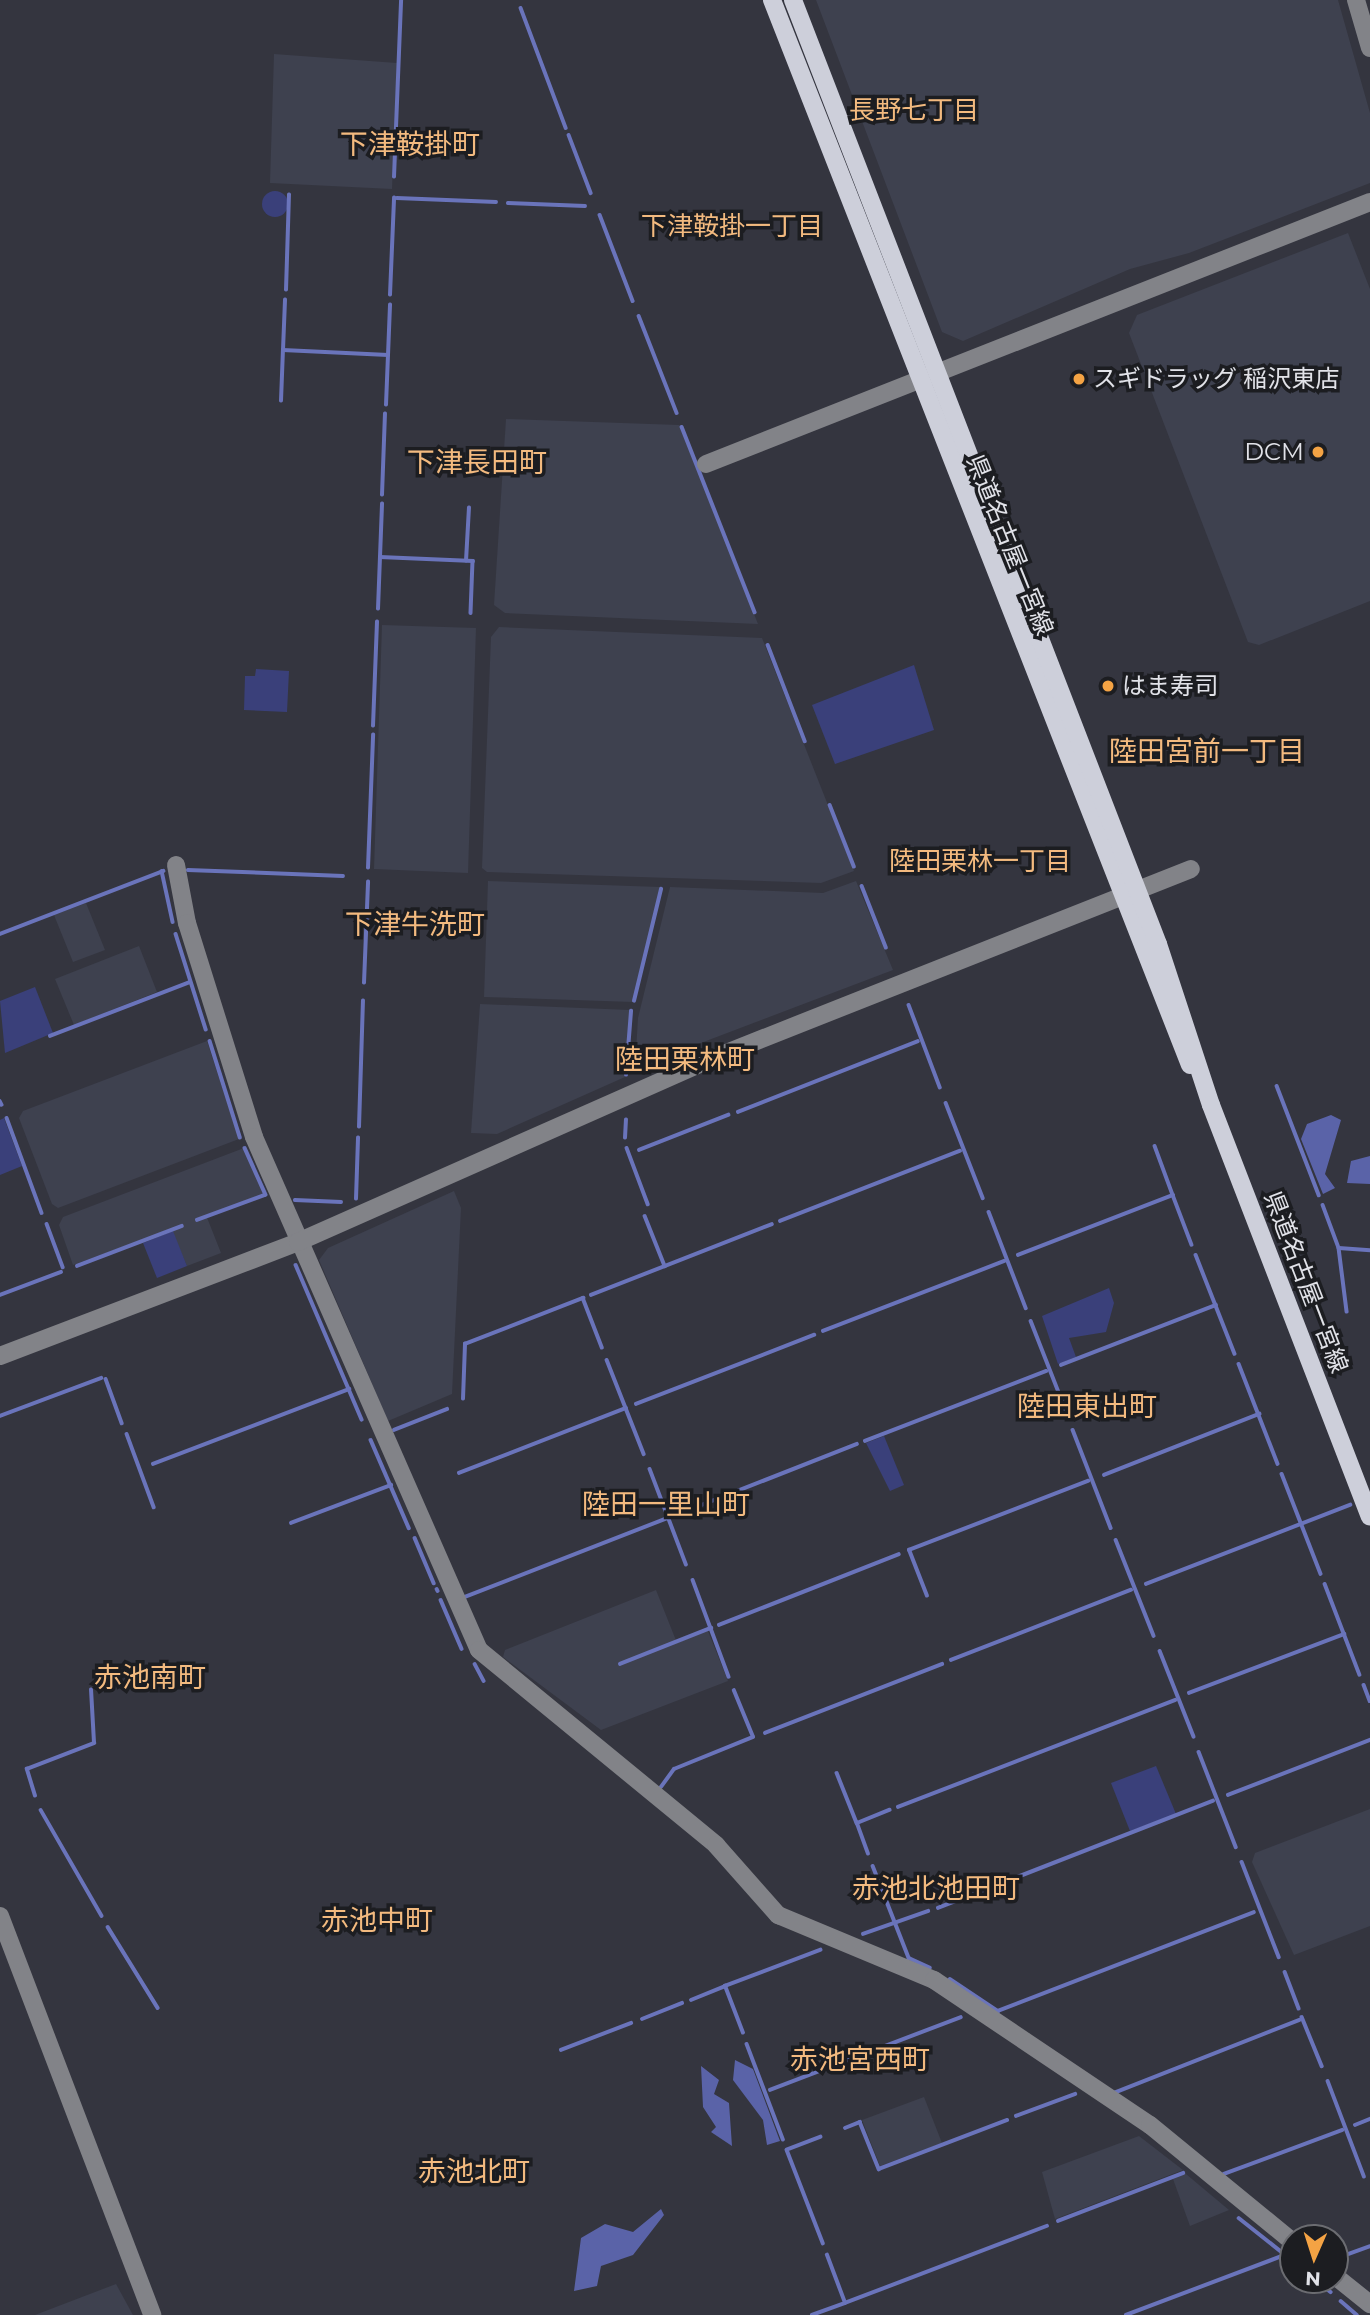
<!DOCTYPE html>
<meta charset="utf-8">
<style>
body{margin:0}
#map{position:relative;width:1370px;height:2315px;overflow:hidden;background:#34353f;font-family:Montserrat,"Noto Sans JP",sans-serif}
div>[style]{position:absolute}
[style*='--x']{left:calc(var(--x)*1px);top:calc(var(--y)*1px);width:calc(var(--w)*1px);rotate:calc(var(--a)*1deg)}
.built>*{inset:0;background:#3e414f}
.green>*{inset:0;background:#3a407a}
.round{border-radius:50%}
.forest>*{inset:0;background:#5a63a8}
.stream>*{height:3.5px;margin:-1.75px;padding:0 1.75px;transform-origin:1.75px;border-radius:1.75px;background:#6a74bb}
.minor>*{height:18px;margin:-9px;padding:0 9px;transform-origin:9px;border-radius:9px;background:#828388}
.major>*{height:18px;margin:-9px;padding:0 9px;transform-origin:9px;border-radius:9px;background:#cdcfda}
.dots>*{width:19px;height:19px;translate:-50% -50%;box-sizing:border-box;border:4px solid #1c1d21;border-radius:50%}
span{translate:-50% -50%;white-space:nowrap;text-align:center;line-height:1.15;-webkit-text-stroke:7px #1c1d21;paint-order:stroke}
.poi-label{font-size:24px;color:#e1e2e8}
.left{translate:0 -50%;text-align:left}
.right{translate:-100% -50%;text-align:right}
.street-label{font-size:24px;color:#e1e2e8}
.neighbourhood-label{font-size:26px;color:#f3ba7f}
.quarter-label{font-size:28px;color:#f3ba7f}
.north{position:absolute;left:1279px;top:2224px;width:70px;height:70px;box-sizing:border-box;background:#1c1d21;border:2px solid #6b6c71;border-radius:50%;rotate:183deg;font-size:19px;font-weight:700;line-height:28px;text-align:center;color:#e1e2e8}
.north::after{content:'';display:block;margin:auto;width:24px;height:32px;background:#f4a344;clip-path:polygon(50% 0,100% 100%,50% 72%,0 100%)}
</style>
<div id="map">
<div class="built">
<div style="clip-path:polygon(816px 0,1338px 0,1370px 113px,1370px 183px,1189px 253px,1130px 269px,963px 341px,942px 332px)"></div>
<div style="clip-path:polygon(274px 54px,397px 63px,392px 189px,270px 183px)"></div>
<div style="clip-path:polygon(1348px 233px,1370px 289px,1370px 601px,1259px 645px,1248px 642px,1129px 333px,1137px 315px)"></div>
<div style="clip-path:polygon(506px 419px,679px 425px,758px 624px,505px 613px,494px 605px)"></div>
<div style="clip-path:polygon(382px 625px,476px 628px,468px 873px,374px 869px)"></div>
<div style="clip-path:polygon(499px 627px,762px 638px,854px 871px,821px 883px,487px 872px,482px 868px,491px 637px)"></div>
<div style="clip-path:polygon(488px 881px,660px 887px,633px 1002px,484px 997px)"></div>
<div style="clip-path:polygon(856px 881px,893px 970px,635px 1068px,638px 1018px,670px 887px,823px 893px)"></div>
<div style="clip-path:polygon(86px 903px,105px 950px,73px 962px,54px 915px)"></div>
<div style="clip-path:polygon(139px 946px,157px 992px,74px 1025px,55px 979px)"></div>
<div style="clip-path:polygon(480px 1004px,630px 1010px,625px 1077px,497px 1134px,471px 1133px)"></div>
<div style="clip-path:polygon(207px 1041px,239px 1139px,58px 1208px,52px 1204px,19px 1118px,23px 1111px)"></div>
<div style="clip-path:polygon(244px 1148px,264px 1194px,206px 1215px,221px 1253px,187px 1266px,171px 1229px,73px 1265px,59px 1225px,63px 1217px)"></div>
<div style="clip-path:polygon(454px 1191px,461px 1208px,452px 1394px,388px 1421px,319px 1260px,328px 1248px)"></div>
<div style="clip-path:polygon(656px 1590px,677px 1643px,708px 1631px,728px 1681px,601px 1730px,503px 1657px,505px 1650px)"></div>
<div style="clip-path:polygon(1370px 1809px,1370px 1926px,1294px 1955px,1252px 1862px,1255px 1853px)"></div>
<div style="clip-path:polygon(924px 2097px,942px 2143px,880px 2166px,862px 2120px)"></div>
<div style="clip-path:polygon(1139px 2136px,1183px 2170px,1055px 2219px,1042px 2172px)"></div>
<div style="clip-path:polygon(1186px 2174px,1229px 2210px,1190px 2226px,1173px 2179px)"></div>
<div style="clip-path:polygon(116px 2284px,133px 2315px,35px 2315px)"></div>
</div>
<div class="green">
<div class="round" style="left:262px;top:191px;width:26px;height:26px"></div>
<div style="clip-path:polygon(914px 665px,934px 730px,835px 764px,812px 705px)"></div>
<div style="clip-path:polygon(256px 669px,289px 671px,287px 712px,244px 710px,245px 676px,255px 676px)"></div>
<div style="clip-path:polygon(35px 987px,53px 1033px,5px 1053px,0 1001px)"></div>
<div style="clip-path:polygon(4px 1118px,22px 1166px,0 1175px,0 1120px)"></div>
<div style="clip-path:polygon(173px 1231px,187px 1266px,157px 1278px,143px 1243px)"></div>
<div style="clip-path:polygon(1109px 1288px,1114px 1303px,1106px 1332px,1069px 1338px,1076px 1357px,1058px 1364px,1042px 1316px)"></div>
<div style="clip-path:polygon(884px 1436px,904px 1485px,890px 1491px,866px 1443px)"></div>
<div style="clip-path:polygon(1156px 1766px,1176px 1814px,1130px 1831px,1111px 1783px)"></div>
</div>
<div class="forest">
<div style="clip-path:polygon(1331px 1115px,1341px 1120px,1325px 1174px,1335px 1188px,1323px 1194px,1301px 1139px,1307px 1124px)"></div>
<div style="clip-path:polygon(1370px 1156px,1370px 1184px,1347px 1183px,1351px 1161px)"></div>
<div style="clip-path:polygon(735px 2060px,753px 2069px,780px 2141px,767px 2145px,763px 2120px,733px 2080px)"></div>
<div style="clip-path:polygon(701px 2066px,719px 2080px,714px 2094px,729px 2103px,732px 2146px,711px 2132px,716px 2127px,703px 2107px)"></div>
<div style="clip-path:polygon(661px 2209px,664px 2215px,633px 2255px,601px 2266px,597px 2286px,574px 2291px,581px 2238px,605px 2224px,633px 2232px)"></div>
</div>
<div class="stream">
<div style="--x:521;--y:8;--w:128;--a:69.4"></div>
<div style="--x:569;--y:135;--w:62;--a:69.2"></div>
<div style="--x:394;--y:177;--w:177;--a:-87.7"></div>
<div style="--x:397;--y:198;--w:99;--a:2.3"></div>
<div style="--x:508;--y:203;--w:77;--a:2.2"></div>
<div style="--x:600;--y:215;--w:92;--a:69"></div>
<div style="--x:286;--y:290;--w:95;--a:-88.2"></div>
<div style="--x:390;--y:295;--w:97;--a:-87.6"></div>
<div style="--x:639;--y:316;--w:104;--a:68.6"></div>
<div style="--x:283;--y:350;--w:50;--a:-87.7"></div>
<div style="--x:281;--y:401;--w:51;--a:-87.8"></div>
<div style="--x:283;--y:350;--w:105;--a:2.7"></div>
<div style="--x:386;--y:405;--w:100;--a:-87.7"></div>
<div style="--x:682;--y:427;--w:199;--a:68.5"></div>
<div style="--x:382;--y:495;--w:81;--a:-87.9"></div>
<div style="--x:380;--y:557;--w:93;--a:2.5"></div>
<div style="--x:473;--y:561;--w:52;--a:92.2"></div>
<div style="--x:466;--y:561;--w:53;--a:-86.8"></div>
<div style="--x:378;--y:609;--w:105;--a:-87.8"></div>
<div style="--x:768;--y:645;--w:103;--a:68.9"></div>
<div style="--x:373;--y:726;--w:104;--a:-87.8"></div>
<div style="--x:830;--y:805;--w:66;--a:68.5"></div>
<div style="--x:368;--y:868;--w:133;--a:-87.8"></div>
<div style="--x:188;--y:870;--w:155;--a:2.2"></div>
<div style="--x:162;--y:871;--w:52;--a:77.8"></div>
<div style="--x:862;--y:886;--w:66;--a:68.5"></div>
<div style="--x:0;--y:934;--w:175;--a:-21.1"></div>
<div style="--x:176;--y:934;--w:100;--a:72.5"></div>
<div style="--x:364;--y:983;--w:101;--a:-87.7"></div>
<div style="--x:634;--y:1001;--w:115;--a:-76.4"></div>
<div style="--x:909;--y:1005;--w:88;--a:69.3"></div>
<div style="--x:50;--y:1036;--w:150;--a:-21.1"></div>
<div style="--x:210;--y:1041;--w:101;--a:72.6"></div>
<div style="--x:626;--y:1075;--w:64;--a:-85.5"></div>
<div style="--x:1277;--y:1086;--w:117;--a:68.9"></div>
<div style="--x:0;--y:1101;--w:4;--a:63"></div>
<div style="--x:946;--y:1103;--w:102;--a:68.7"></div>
<div style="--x:738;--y:1112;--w:193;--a:-21.5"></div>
<div style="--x:7;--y:1118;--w:101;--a:69.8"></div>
<div style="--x:359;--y:1127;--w:126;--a:-88.2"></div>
<div style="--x:625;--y:1138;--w:18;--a:-87"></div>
<div style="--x:1155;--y:1146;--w:52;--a:69.8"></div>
<div style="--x:245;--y:1148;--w:51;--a:65.9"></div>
<div style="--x:627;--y:1148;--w:60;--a:69.4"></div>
<div style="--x:639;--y:1150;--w:96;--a:-21.5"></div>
<div style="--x:356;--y:1199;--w:61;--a:-88.1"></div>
<div style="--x:295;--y:1200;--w:46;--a:2.5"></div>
<div style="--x:1323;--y:1205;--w:46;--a:69.6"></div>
<div style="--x:1339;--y:1248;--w:64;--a:82.8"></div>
<div style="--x:989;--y:1212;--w:103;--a:68.9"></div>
<div style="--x:645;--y:1216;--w:54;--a:68.2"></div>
<div style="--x:197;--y:1220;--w:72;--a:-20.2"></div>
<div style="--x:780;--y:1221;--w:193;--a:-21.3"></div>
<div style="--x:47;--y:1224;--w:46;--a:69.6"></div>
<div style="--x:1339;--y:1248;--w:31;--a:4"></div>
<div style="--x:1018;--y:1255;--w:166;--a:-21.2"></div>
<div style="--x:1173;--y:1195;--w:53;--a:69.2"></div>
<div style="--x:1196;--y:1255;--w:106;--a:68.5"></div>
<div style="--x:296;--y:1265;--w:168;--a:66.9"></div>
<div style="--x:77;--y:1266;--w:112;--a:-20.9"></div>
<div style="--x:0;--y:1295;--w:65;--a:-20.7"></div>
<div style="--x:591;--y:1295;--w:194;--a:-21.4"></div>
<div style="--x:1031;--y:1321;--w:104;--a:68.6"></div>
<div style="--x:823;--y:1331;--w:194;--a:-21.1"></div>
<div style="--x:607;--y:1360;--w:101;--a:68.5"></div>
<div style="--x:1239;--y:1364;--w:107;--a:68.7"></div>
<div style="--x:1061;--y:1365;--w:166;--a:-21.2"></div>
<div style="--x:106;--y:1379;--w:47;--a:70"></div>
<div style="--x:463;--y:1399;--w:55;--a:-87.9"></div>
<div style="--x:465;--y:1344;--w:127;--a:-21.3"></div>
<div style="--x:583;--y:1298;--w:53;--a:68.8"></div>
<div style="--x:636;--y:1404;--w:191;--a:-21.2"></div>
<div style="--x:0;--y:1416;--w:108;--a:-20.6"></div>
<div style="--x:394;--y:1430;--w:57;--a:-21.6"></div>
<div style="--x:1073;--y:1430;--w:105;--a:68.8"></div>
<div style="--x:127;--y:1434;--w:78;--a:69.7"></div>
<div style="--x:371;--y:1440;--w:96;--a:66.6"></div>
<div style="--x:865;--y:1441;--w:194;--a:-21.1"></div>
<div style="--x:153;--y:1464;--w:210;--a:-20.9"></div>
<div style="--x:650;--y:1469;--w:102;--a:69.2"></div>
<div style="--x:459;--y:1473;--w:179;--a:-21.3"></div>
<div style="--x:1282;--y:1474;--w:107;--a:68.7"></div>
<div style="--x:1104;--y:1475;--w:167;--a:-21.5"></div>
<div style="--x:679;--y:1514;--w:191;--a:-21.5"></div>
<div style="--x:291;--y:1523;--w:107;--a:-20.8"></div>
<div style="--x:415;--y:1538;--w:49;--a:67.1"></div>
<div style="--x:1116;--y:1540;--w:103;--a:68.4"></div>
<div style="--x:693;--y:1580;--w:103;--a:69.6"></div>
<div style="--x:1146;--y:1584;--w:219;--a:-21.2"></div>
<div style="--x:1325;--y:1584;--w:97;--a:69"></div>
<div style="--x:437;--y:1589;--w:2;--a:63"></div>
<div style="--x:927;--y:1596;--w:49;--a:-111.4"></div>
<div style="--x:909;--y:1550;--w:192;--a:-21.1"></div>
<div style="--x:465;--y:1597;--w:218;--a:-21.3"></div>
<div style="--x:441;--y:1600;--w:53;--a:66.8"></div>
<div style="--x:719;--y:1625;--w:193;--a:-21.5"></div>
<div style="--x:1160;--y:1651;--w:92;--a:68.4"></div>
<div style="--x:951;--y:1660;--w:193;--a:-21.3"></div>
<div style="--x:475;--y:1664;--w:19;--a:62"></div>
<div style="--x:620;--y:1664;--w:98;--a:-21.6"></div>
<div style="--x:1364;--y:1685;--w:17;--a:69"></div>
<div style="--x:1189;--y:1693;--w:166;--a:-20.8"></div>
<div style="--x:765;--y:1733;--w:190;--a:-21.3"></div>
<div style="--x:1199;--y:1752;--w:102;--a:68.7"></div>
<div style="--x:837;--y:1773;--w:54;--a:68.2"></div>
<div style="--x:661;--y:1787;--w:22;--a:-54"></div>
<div style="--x:674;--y:1769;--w:85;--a:-22.1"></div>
<div style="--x:753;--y:1737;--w:50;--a:-112.4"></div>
<div style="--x:1228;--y:1795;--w:152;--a:-21.2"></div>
<div style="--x:35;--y:1796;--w:28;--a:-107"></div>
<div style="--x:27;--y:1769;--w:72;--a:-21.2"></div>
<div style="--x:94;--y:1743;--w:53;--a:-93.2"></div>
<div style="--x:898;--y:1807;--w:297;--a:-21.1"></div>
<div style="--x:41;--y:1810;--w:122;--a:60.1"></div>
<div style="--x:868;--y:1854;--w:33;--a:-110"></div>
<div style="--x:857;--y:1823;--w:35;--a:-22"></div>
<div style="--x:1242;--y:1862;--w:102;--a:68.7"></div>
<div style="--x:873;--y:1866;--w:99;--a:68.6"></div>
<div style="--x:909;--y:1958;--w:23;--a:25"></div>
<div style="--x:938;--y:1908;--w:295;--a:-21.3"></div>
<div style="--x:108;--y:1927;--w:95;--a:58.3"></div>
<div style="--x:863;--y:1934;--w:69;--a:-19.5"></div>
<div style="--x:1285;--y:1972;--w:39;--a:69"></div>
<div style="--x:950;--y:1979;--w:58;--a:33.7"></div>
<div style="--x:998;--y:2011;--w:274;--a:-21.1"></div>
<div style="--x:691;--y:2000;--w:37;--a:-22"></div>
<div style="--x:1302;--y:2017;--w:53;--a:67.8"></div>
<div style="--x:642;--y:2019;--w:43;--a:-21.8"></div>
<div style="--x:743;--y:2033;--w:50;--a:-111"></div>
<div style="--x:725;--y:1986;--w:102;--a:-20.8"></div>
<div style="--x:747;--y:2044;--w:102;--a:69.2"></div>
<div style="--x:561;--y:2050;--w:75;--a:-21.1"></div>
<div style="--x:1328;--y:2081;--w:102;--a:69.2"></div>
<div style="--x:770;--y:2090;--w:204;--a:-20.9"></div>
<div style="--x:1114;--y:2093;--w:199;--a:-21.5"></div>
<div style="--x:1016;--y:2116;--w:63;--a:-20.4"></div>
<div style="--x:1355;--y:2125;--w:16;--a:-22"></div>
<div style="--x:845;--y:2128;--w:16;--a:-22"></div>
<div style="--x:860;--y:2122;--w:51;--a:68"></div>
<div style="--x:879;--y:2169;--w:137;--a:-20.9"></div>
<div style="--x:821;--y:2137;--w:36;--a:159"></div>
<div style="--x:787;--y:2150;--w:100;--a:68.8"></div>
<div style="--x:1224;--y:2174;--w:126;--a:-20.4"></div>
<div style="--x:1239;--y:2218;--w:69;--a:38.5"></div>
<div style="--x:1058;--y:2221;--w:134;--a:-21"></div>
<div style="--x:1335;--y:2259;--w:37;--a:-20"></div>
<div style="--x:1316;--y:2280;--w:19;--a:39"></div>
<div style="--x:1341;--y:2301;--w:21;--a:41"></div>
<div style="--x:845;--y:2303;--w:216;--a:-20.9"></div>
<div style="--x:812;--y:2315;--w:35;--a:-20"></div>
<div style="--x:845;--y:2303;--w:51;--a:-110.6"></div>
<div style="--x:1126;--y:2315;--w:170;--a:-20.7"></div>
</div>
<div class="minor">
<div style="--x:1356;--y:0;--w:50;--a:73.7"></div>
<div style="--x:706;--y:464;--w:714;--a:-21.53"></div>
<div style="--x:176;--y:865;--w:59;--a:79.3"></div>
<div style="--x:187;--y:923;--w:224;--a:72.6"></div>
<div style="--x:254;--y:1137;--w:560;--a:66.32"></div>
<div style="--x:479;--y:1650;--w:307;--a:39.4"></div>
<div style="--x:716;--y:1845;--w:94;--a:48.5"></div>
<div style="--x:778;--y:1915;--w:169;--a:22.6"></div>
<div style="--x:934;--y:1980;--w:260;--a:33.9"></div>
<div style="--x:1150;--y:2125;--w:185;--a:39.3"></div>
<div style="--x:0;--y:1356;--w:319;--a:-20.9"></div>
<div style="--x:298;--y:1242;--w:452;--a:-23.9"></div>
<div style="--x:711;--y:1059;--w:516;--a:-21.6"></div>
<div style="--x:0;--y:1916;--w:427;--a:69.1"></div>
<div style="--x:1335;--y:2276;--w:45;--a:38.7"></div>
</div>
<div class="major">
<div style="--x:772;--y:0;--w:1144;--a:68.57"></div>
<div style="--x:793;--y:0;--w:1012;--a:68.86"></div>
<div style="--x:1158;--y:944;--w:169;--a:71.8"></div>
<div style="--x:1211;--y:1105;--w:441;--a:68.9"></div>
</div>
<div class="dots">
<div style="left:1079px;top:379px;background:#f4a344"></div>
<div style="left:1318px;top:452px;background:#f4a344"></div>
<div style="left:1108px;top:686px;background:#f4a344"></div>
</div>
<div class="poi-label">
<span class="left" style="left:1093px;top:379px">スギドラッグ 稲沢東店</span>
<span class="right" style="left:1304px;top:452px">DCM</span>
<span class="left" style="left:1122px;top:686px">はま寿司</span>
</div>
<div class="street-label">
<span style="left:1010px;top:545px;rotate:68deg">県道名古屋一宮線</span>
<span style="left:1306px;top:1282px;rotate:69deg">県道名古屋一宮線</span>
</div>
<div class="neighbourhood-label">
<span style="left:914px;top:111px">長野七丁目</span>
<span style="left:732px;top:227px">下津鞍掛一丁目</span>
<span style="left:980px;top:862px">陸田栗林一丁目</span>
</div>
<div class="quarter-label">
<span style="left:410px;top:144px">下津鞍掛町</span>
<span style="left:477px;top:462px">下津長田町</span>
<span style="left:1207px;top:751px">陸田宮前一丁目</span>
<span style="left:415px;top:924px">下津牛洗町</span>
<span style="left:685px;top:1059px">陸田栗林町</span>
<span style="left:1087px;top:1406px">陸田東出町</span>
<span style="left:666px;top:1504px">陸田一里山町</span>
<span style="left:150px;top:1677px">赤池南町</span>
<span style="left:936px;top:1888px">赤池北池田町</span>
<span style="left:377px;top:1920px">赤池中町</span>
<span style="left:860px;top:2059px">赤池宮西町</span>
<span style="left:474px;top:2171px">赤池北町</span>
</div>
<div class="north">N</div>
</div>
